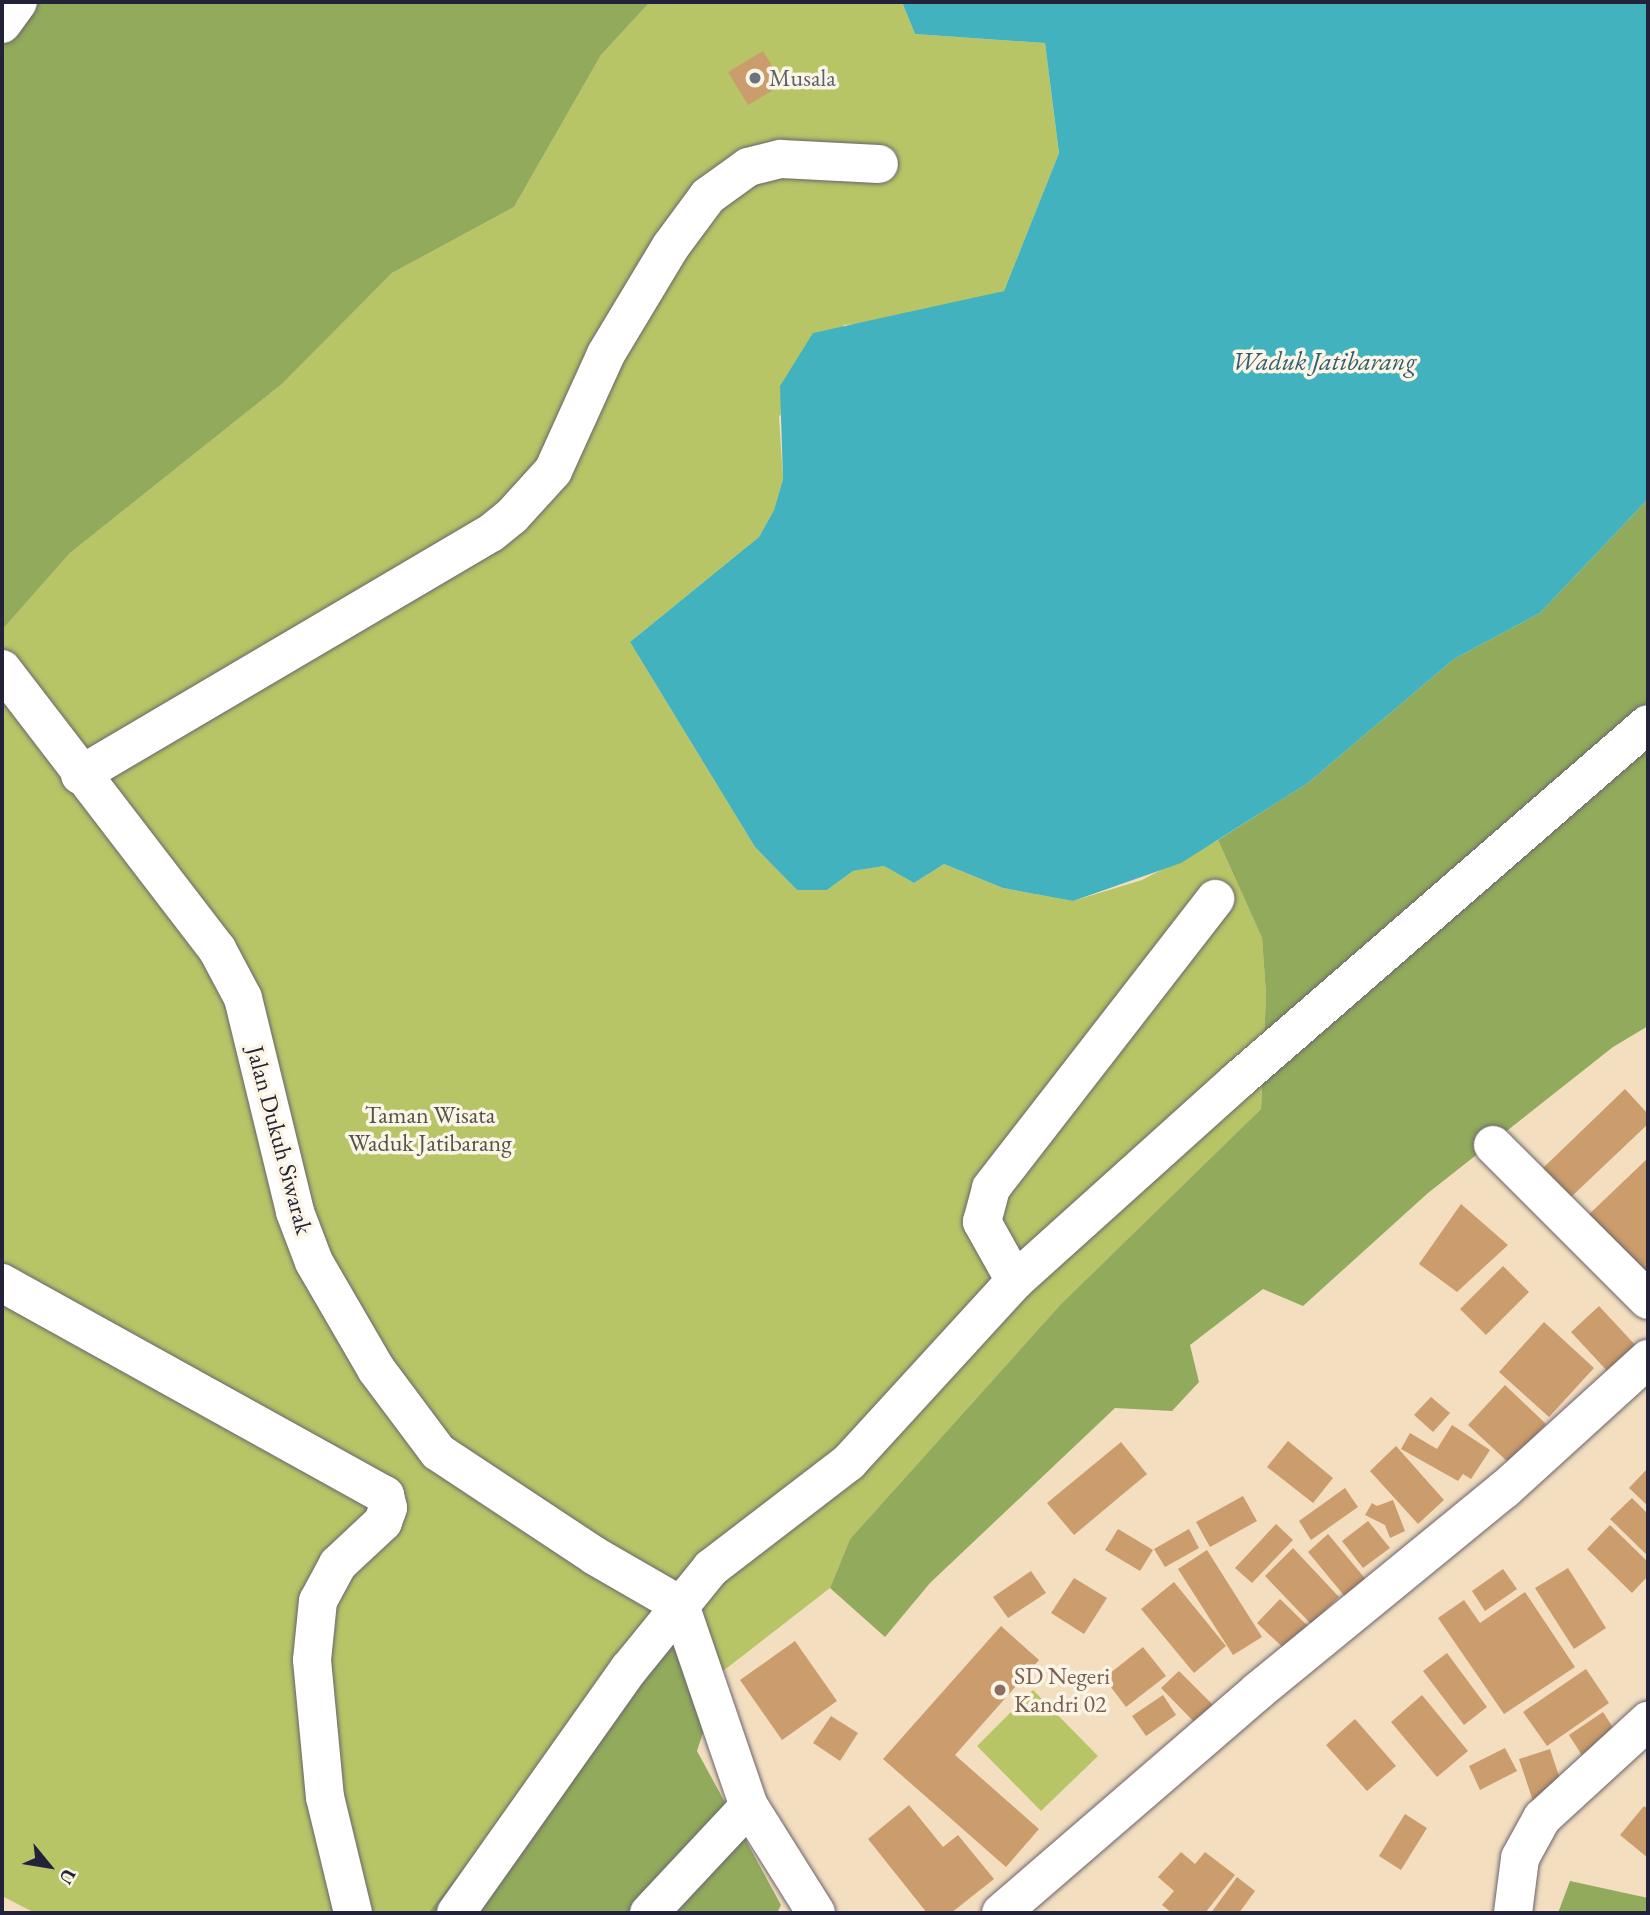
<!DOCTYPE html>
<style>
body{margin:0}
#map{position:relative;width:1650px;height:1915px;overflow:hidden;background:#f3dec0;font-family:"EB Garamond",serif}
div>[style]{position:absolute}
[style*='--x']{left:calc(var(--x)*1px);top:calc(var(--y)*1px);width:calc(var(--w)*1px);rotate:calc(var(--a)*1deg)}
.green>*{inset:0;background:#b7c567}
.forest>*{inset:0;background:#91aa5c}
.water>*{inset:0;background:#43b2bf}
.building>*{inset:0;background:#cb9c6c}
.roads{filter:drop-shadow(0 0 2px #6b646a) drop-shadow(0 0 2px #6b646a)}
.minor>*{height:38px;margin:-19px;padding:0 19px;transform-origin:19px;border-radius:19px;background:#fff}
.dots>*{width:19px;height:19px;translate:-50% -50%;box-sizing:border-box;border:4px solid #fcf5e5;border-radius:50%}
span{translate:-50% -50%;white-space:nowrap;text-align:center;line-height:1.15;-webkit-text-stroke:7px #fcf5e5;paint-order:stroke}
.worship-label{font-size:24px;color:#5b616d}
.left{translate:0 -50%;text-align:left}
.park-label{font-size:24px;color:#4f5348}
.street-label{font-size:24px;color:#22223b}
.education-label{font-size:24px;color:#785e54}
.water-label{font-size:26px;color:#2f5c70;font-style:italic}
.frame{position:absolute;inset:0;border:4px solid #22223b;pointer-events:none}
.north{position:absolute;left:14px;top:1831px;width:70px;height:70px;-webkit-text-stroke:5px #fcf5e5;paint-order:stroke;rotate:120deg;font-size:19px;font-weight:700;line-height:28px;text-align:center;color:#22223b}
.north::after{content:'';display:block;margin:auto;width:24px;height:32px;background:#22223b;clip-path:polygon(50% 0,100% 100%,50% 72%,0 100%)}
</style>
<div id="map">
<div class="green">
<div style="clip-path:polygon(650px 2px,902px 2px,915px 34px,1045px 43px,1059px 153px,1004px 291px,879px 322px,844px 325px,779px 417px,783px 479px,774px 510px,759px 537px,630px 642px,755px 847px,797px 890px,827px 890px,853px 871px,884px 866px,914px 883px,944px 864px,1003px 888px,1073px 901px,1142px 880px,1218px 840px,1262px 938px,1266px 994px,1261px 1109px,1061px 1304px,850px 1539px,830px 1588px,723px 1671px,645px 1635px,428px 1913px,35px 1913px,2px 1896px,2px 630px,70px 553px,282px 384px,392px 273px,514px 207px,601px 55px)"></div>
<div style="clip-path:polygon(1033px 1690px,1098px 1756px,1041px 1811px,977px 1746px)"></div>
</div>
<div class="forest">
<div style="clip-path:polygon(2px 2px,650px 2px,601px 55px,514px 207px,392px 273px,282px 384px,70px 553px,2px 630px)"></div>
<div style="clip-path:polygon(1648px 499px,1648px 1026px,1613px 1047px,1428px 1193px,1303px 1306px,1263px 1289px,1190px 1345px,1199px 1382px,1172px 1411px,1115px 1408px,930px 1583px,885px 1637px,830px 1588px,850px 1539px,1061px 1304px,1261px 1109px,1266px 994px,1262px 938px,1218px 840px,1308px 783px,1454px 659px,1540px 613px)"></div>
<div style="clip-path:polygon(645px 1635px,723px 1671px,697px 1751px,781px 1905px,777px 1913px,428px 1913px)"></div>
<div style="clip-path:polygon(1570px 1881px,1648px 1898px,1648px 1913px,1558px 1913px)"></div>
</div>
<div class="water">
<div style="clip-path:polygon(902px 2px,1648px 2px,1648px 499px,1540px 613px,1454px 659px,1308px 783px,1181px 863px,1073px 901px,1003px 888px,944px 864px,914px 883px,884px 866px,853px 871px,827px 890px,797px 890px,755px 847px,630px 642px,759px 537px,774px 510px,783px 479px,780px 386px,813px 333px,1004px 291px,1059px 153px,1045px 43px,915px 34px)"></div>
</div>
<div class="building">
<div style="clip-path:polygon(763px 51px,783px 84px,748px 105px,728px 72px)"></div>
<div style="clip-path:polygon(1625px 1089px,1648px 1114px,1648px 1124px,1570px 1198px,1542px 1169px)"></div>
<div style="clip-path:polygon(1648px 1158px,1648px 1292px,1582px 1221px)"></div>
<div style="clip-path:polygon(1461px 1204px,1508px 1245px,1457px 1292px,1419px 1264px)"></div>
<div style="clip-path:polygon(1503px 1266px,1529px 1292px,1486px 1335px,1460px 1309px)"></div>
<div style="clip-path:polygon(1599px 1306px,1638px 1348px,1610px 1374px,1571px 1332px)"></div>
<div style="clip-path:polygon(1544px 1322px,1594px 1368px,1549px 1417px,1499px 1372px)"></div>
<div style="clip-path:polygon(1505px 1385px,1546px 1424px,1509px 1463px,1468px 1425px)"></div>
<div style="clip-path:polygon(1431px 1397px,1450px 1413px,1433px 1432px,1414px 1415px)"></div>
<div style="clip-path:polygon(1452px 1425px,1490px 1450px,1471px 1479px,1463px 1474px,1458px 1481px,1401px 1449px,1410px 1433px,1437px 1449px)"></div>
<div style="clip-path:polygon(1288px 1441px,1333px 1478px,1313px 1503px,1267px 1467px)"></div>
<div style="clip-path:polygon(1121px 1442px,1147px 1474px,1074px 1535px,1047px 1503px)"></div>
<div style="clip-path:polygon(1396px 1446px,1444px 1500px,1418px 1524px,1370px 1471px)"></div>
<div style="clip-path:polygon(1648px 1468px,1648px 1506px,1629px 1488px)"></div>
<div style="clip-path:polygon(1345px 1488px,1358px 1507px,1311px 1540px,1299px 1521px)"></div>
<div style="clip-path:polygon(1243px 1496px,1257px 1521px,1210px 1547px,1196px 1522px)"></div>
<div style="clip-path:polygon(1632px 1498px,1648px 1514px,1648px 1556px,1610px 1519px)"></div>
<div style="clip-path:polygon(1393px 1500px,1405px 1531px,1390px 1538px,1385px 1525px,1365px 1515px,1372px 1503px,1377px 1506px)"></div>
<div style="clip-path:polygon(1368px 1521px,1390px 1548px,1363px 1568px,1342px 1541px)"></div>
<div style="clip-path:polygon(1276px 1524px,1293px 1540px,1252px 1583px,1235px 1568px)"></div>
<div style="clip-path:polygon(1610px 1525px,1648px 1562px,1648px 1576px,1632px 1593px,1587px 1549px)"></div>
<div style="clip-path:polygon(1118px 1529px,1153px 1550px,1140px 1571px,1105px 1550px)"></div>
<div style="clip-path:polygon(1189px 1529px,1199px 1548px,1165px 1567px,1154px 1549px)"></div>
<div style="clip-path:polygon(1328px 1534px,1368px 1582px,1347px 1599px,1308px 1552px)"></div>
<div style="clip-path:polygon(1293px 1548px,1339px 1597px,1311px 1624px,1265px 1576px)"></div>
<div style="clip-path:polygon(1207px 1550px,1262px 1637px,1233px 1655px,1178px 1569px)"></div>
<div style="clip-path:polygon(1568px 1568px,1606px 1628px,1574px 1649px,1535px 1588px)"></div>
<div style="clip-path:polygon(1503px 1569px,1517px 1589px,1485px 1611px,1472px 1591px)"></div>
<div style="clip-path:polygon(1031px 1571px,1046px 1593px,1008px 1618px,993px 1597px)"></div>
<div style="clip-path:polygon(1074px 1578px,1107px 1598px,1084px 1634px,1051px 1613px)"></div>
<div style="clip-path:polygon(1174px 1582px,1226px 1646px,1194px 1673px,1141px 1609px)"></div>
<div style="clip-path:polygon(1525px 1592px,1575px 1667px,1504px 1714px,1438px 1618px,1464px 1600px,1480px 1623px)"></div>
<div style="clip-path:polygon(1280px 1599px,1315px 1633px,1292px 1656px,1257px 1623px)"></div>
<div style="clip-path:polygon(1001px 1626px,1039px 1660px,955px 1755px,1039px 1829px,1006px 1867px,883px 1759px)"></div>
<div style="clip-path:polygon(795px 1641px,837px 1701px,782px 1740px,740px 1680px)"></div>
<div style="clip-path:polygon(1143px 1647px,1166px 1676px,1126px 1707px,1104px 1678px)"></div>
<div style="clip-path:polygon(1447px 1653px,1487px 1707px,1464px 1725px,1423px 1671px)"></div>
<div style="clip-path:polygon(1586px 1669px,1609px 1703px,1547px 1746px,1523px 1712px)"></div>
<div style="clip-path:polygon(1179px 1671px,1220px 1712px,1202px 1730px,1161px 1688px)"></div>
<div style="clip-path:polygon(1163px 1695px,1176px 1715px,1146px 1736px,1132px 1716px)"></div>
<div style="clip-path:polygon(1422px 1695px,1468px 1751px,1437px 1777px,1391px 1722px)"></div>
<div style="clip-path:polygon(1603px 1712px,1619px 1737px,1585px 1760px,1569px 1735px)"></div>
<div style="clip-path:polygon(831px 1716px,858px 1733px,840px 1761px,813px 1743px)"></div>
<div style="clip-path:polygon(1355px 1719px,1396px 1766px,1367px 1791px,1326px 1745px)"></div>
<div style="clip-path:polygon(1505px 1748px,1517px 1771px,1480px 1790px,1469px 1766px)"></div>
<div style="clip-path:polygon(1550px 1749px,1565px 1794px,1534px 1804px,1519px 1759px)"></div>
<div style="clip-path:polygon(909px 1805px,943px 1847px,958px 1835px,994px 1879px,951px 1913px,927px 1913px,868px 1839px)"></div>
<div style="clip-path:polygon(1644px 1806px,1648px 1809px,1648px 1858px,1620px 1835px)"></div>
<div style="clip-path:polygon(1405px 1814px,1427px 1828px,1401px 1870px,1379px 1856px)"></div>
<div style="clip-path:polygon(1181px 1852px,1195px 1864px,1205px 1852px,1235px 1875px,1205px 1913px,1172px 1913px,1162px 1905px,1174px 1891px,1158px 1877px)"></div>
<div style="clip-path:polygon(1237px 1877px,1255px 1891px,1239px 1913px,1211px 1913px)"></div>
</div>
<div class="roads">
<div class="minor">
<div style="--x:2;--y:24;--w:27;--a:-54"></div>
<div style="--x:2;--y:669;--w:353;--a:52.5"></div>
<div style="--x:217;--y:949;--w:55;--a:62"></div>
<div style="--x:243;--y:998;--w:220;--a:76.3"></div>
<div style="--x:295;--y:1212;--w:53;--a:69.2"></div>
<div style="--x:314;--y:1262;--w:124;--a:59.9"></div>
<div style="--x:376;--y:1369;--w:104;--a:53.2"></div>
<div style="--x:438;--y:1452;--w:188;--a:33.5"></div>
<div style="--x:595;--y:1556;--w:98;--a:30"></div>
<div style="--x:80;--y:775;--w:477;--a:-30.5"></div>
<div style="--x:491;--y:533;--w:27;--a:-39"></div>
<div style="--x:512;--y:516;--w:61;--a:-47.7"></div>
<div style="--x:553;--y:471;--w:128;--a:-65.6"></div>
<div style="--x:606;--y:354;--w:126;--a:-59"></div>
<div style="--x:671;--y:246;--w:62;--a:-53.5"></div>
<div style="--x:708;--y:196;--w:49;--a:-35.9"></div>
<div style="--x:748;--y:167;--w:34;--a:-14"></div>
<div style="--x:781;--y:159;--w:98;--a:2.9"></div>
<div style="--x:1493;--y:1145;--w:219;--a:45"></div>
<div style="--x:1015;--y:1281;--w:68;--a:-119.2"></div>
<div style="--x:982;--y:1222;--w:35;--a:-75"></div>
<div style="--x:991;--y:1188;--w:366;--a:-52.2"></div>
<div style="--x:2;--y:1283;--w:438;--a:29"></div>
<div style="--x:385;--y:1495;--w:13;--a:77"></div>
<div style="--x:388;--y:1508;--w:15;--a:110"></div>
<div style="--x:383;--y:1522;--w:62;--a:137"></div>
<div style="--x:338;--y:1564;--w:42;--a:118.4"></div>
<div style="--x:318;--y:1601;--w:59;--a:95.8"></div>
<div style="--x:312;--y:1660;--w:138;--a:84.6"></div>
<div style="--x:325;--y:1797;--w:119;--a:76.4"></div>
<div style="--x:680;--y:1605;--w:213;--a:71.1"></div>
<div style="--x:749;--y:1806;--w:126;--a:57.9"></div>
<div style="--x:456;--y:1913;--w:299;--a:-54.7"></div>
<div style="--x:629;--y:1669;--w:130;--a:-50.9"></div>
<div style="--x:711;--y:1568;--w:174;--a:-37.5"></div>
<div style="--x:849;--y:1462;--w:246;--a:-47.5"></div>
<div style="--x:1015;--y:1281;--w:299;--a:-42"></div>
<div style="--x:1237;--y:1081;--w:544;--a:-40.98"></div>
<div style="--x:649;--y:1913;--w:146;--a:-46.9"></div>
<div style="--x:1001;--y:1913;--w:340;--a:-40.8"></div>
<div style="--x:1258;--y:1691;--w:318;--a:-39.3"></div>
<div style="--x:1504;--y:1490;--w:195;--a:-42.3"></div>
<div style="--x:1513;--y:1913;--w:55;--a:-82.7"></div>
<div style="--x:1520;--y:1858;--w:46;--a:-61.2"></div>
<div style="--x:1542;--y:1818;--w:144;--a:-42.5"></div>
</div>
</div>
<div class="dots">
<div style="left:755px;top:78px;background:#6b7280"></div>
<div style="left:1000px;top:1690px;background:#8d6e63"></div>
</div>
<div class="worship-label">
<span class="left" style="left:769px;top:78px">Musala</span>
</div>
<div class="park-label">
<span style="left:430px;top:1129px">Taman Wisata<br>Waduk Jatibarang</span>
</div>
<div class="street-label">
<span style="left:280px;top:1140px;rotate:75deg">Jalan Dukuh Siwarak</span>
</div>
<div class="education-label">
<span class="left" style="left:1014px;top:1690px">SD Negeri<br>Kandri 02</span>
</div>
<div class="water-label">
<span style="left:1324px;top:362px">Waduk Jatibarang</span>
</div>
<div class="frame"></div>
<div class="north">U</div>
</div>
